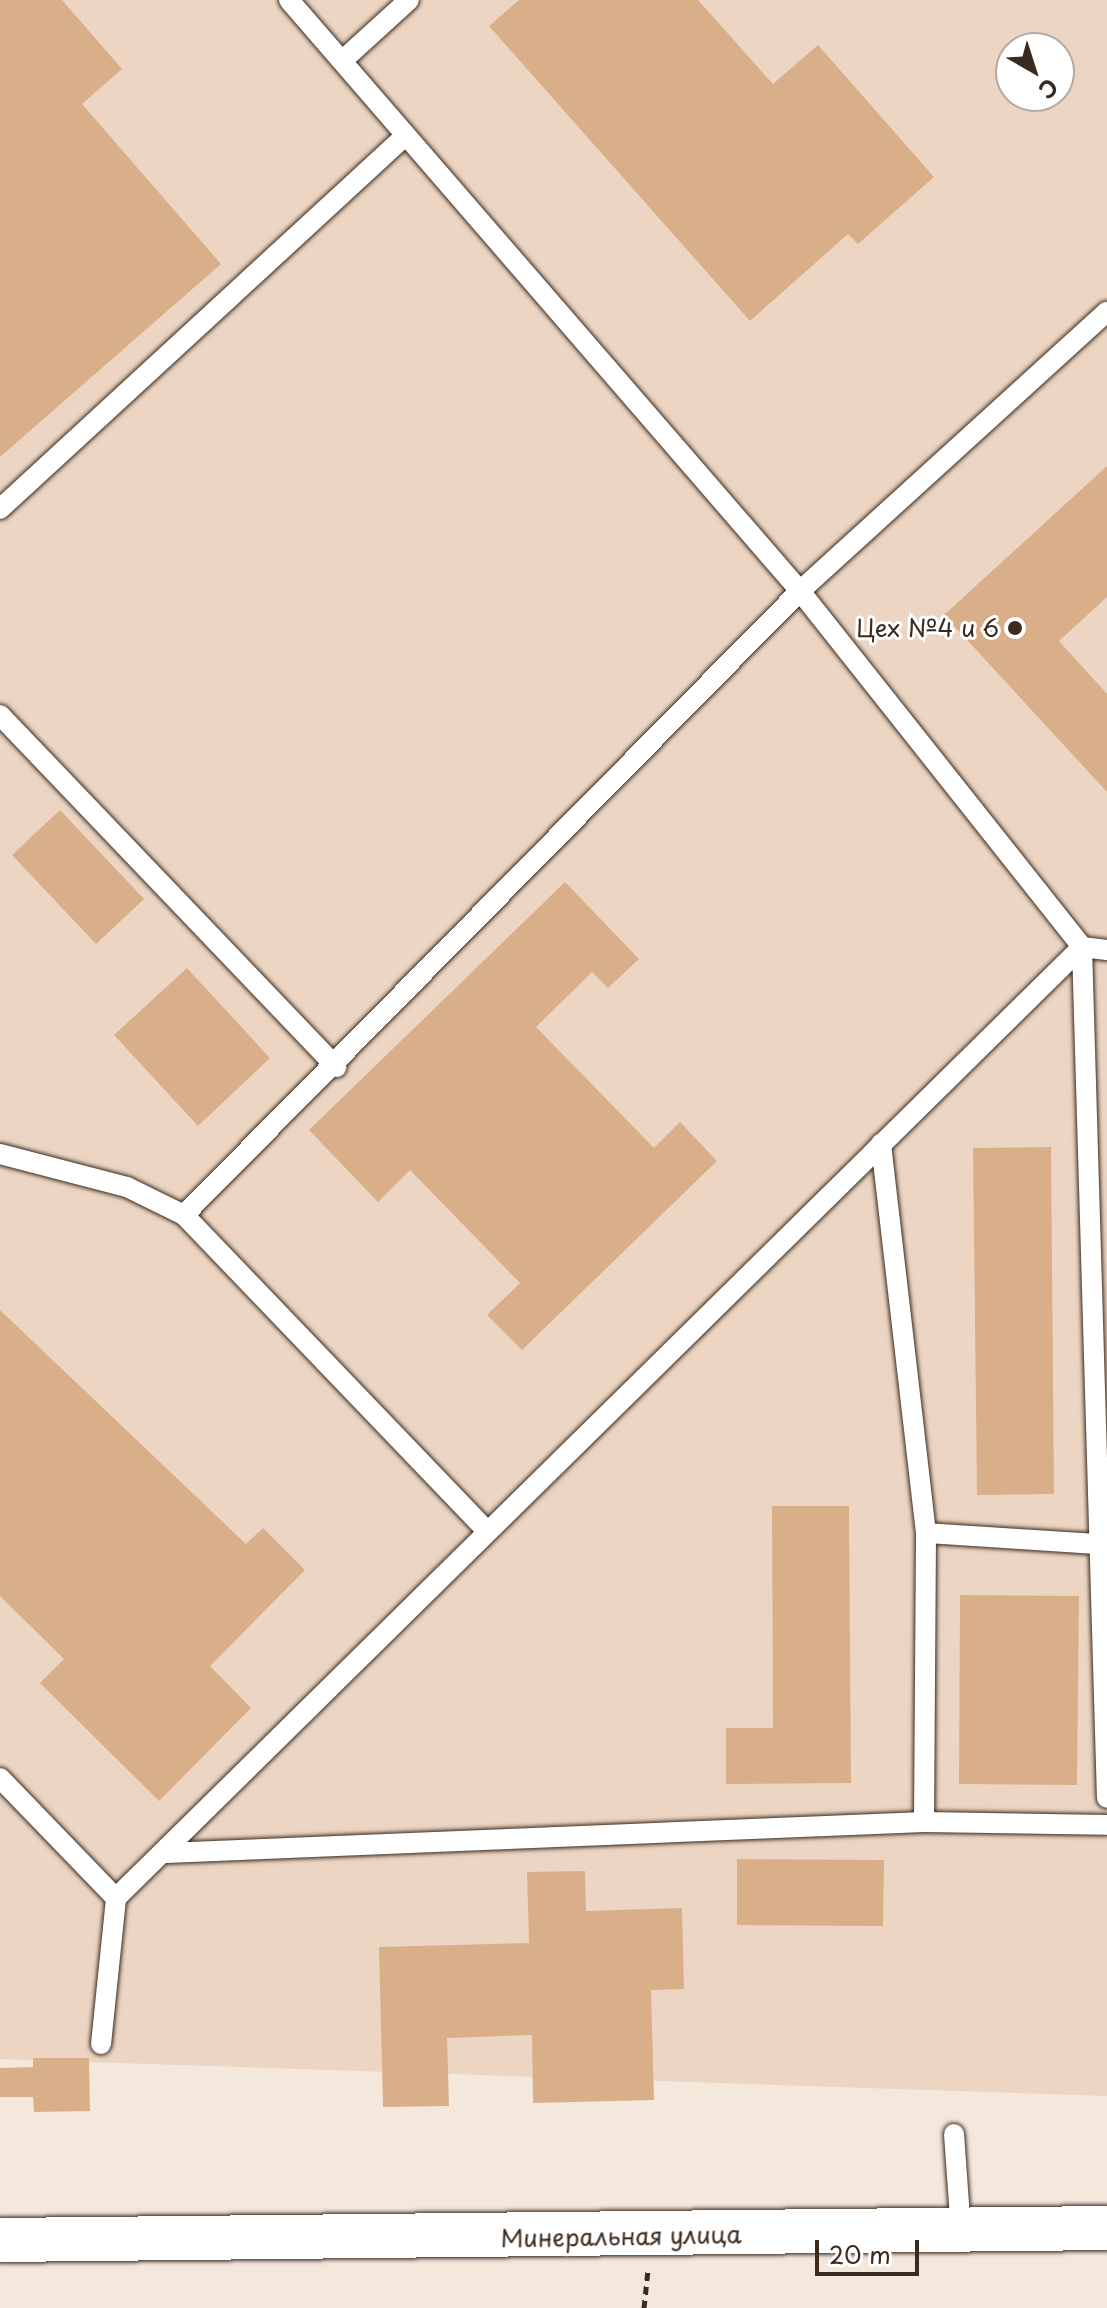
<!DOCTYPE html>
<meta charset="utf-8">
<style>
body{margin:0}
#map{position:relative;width:1107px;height:2308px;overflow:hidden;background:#f4e7dc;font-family:"Playpen Sans",sans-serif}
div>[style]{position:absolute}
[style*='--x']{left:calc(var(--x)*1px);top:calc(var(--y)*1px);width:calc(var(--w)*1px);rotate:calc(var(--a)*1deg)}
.built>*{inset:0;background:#ecd6c3}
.building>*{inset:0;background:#d9af8a}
.path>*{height:5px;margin-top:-2.5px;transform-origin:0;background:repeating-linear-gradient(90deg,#3b2a1e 0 8px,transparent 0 14px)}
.roads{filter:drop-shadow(0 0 2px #3b2a1e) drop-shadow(0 0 2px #3b2a1e)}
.service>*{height:20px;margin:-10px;padding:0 10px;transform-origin:10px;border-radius:10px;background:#fff}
.primary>*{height:44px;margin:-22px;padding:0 22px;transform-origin:22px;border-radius:22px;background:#fff}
.dots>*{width:22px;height:22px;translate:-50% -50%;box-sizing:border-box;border:4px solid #fff;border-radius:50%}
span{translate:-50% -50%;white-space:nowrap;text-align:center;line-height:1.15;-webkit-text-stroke:6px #fff;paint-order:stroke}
.poi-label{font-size:24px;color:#3b2a1e}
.right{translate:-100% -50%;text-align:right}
.street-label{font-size:24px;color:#3b2a1e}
.north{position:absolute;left:995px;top:32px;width:80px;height:80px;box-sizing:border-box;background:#fff;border:2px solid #b1aaa5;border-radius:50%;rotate:141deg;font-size:22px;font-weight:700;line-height:32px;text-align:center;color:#3b2a1e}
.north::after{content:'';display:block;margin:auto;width:28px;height:36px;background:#3b2a1e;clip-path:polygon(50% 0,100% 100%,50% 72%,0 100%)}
.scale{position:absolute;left:815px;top:2240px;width:104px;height:36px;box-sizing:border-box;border:4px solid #3b2a1e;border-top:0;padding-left:10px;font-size:24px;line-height:28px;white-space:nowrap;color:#3b2a1e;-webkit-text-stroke:6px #fff;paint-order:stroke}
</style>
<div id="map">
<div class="built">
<div style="clip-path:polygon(evenodd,0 0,1107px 0,1107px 2096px,0 2059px,0 0,1011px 48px,1059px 48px,1059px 96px,1011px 96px,1011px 48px)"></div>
</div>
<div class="building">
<div style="clip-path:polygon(0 0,62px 0,122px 69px,82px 104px,221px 264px,0 457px)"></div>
<div style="clip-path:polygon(519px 0,698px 0,773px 84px,818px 45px,934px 177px,858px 244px,848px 234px,750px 321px,489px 26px)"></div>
<div style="clip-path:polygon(1107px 466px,1107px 597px,1059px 641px,1107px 694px,1107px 792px,944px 615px)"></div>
<div style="clip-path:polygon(60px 810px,144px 899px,96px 944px,12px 855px)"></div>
<div style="clip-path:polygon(565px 882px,639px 959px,608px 988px,592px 972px,536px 1027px,654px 1148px,680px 1122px,717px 1161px,522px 1350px,487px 1315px,520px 1283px,410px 1170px,378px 1202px,309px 1130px)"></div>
<div style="clip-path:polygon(187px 968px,270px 1058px,198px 1126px,114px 1035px)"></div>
<div style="clip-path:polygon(1051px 1147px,1054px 1494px,977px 1495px,973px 1148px)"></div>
<div style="clip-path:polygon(0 1310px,246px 1544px,263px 1528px,305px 1570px,210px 1666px,251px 1708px,159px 1801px,40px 1683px,64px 1659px,0 1596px)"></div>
<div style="clip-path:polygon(772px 1506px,849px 1506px,851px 1783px,726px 1784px,726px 1728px,773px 1728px)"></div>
<div style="clip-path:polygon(960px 1595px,1079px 1596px,1077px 1785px,959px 1784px)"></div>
<div style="clip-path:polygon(737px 1859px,884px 1860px,883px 1926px,737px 1925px)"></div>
<div style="clip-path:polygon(585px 1871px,586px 1911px,682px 1908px,684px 1989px,651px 1990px,654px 2100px,533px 2103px,532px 2035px,447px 2038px,449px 2106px,383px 2107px,379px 1947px,529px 1943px,527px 1872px)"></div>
<div style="clip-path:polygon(33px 2058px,89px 2058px,90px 2111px,34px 2112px,33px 2097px,0 2097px,0 2068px,33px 2067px)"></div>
</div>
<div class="path">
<div style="--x:644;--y:2308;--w:38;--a:-84"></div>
</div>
<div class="roads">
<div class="service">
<div style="--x:289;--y:0;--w:781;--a:49.15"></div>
<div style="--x:800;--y:591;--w:415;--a:-42.3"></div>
<div style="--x:343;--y:60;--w:89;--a:-42.3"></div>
<div style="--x:0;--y:509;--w:551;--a:-42.64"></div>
<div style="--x:0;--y:715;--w:487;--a:46.3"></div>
<div style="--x:0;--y:1154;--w:131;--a:14.6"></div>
<div style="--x:127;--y:1187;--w:64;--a:26.2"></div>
<div style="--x:184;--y:1215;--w:438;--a:46.2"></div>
<div style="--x:184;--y:1215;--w:877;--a:-45.37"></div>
<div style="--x:800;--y:591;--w:454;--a:51.6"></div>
<div style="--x:1082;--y:947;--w:25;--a:7"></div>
<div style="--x:926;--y:1533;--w:169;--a:3.7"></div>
<div style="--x:0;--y:1778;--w:167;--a:46"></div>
<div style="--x:924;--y:1822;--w:183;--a:0.9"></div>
<div style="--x:166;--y:1853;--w:759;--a:-2.34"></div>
<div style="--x:924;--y:1822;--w:289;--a:-89.6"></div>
<div style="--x:926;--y:1533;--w:392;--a:-96.6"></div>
<div style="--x:101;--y:2044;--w:147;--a:-84.1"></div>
<div style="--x:116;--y:1898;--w:1356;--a:-44.55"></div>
<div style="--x:1082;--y:947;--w:851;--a:88.32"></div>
<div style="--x:954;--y:2134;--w:97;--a:85.9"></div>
</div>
<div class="primary">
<div style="--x:0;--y:2240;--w:1107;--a:-0.62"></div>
</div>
</div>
<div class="dots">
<div style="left:1015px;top:628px;background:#3b2a1e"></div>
</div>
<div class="poi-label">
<span class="right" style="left:999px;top:628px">Цех №4 и 6</span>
</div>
<div class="street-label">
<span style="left:621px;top:2236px;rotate:-1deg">Минеральная улица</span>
</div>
<div class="north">С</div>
<div class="scale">20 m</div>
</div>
